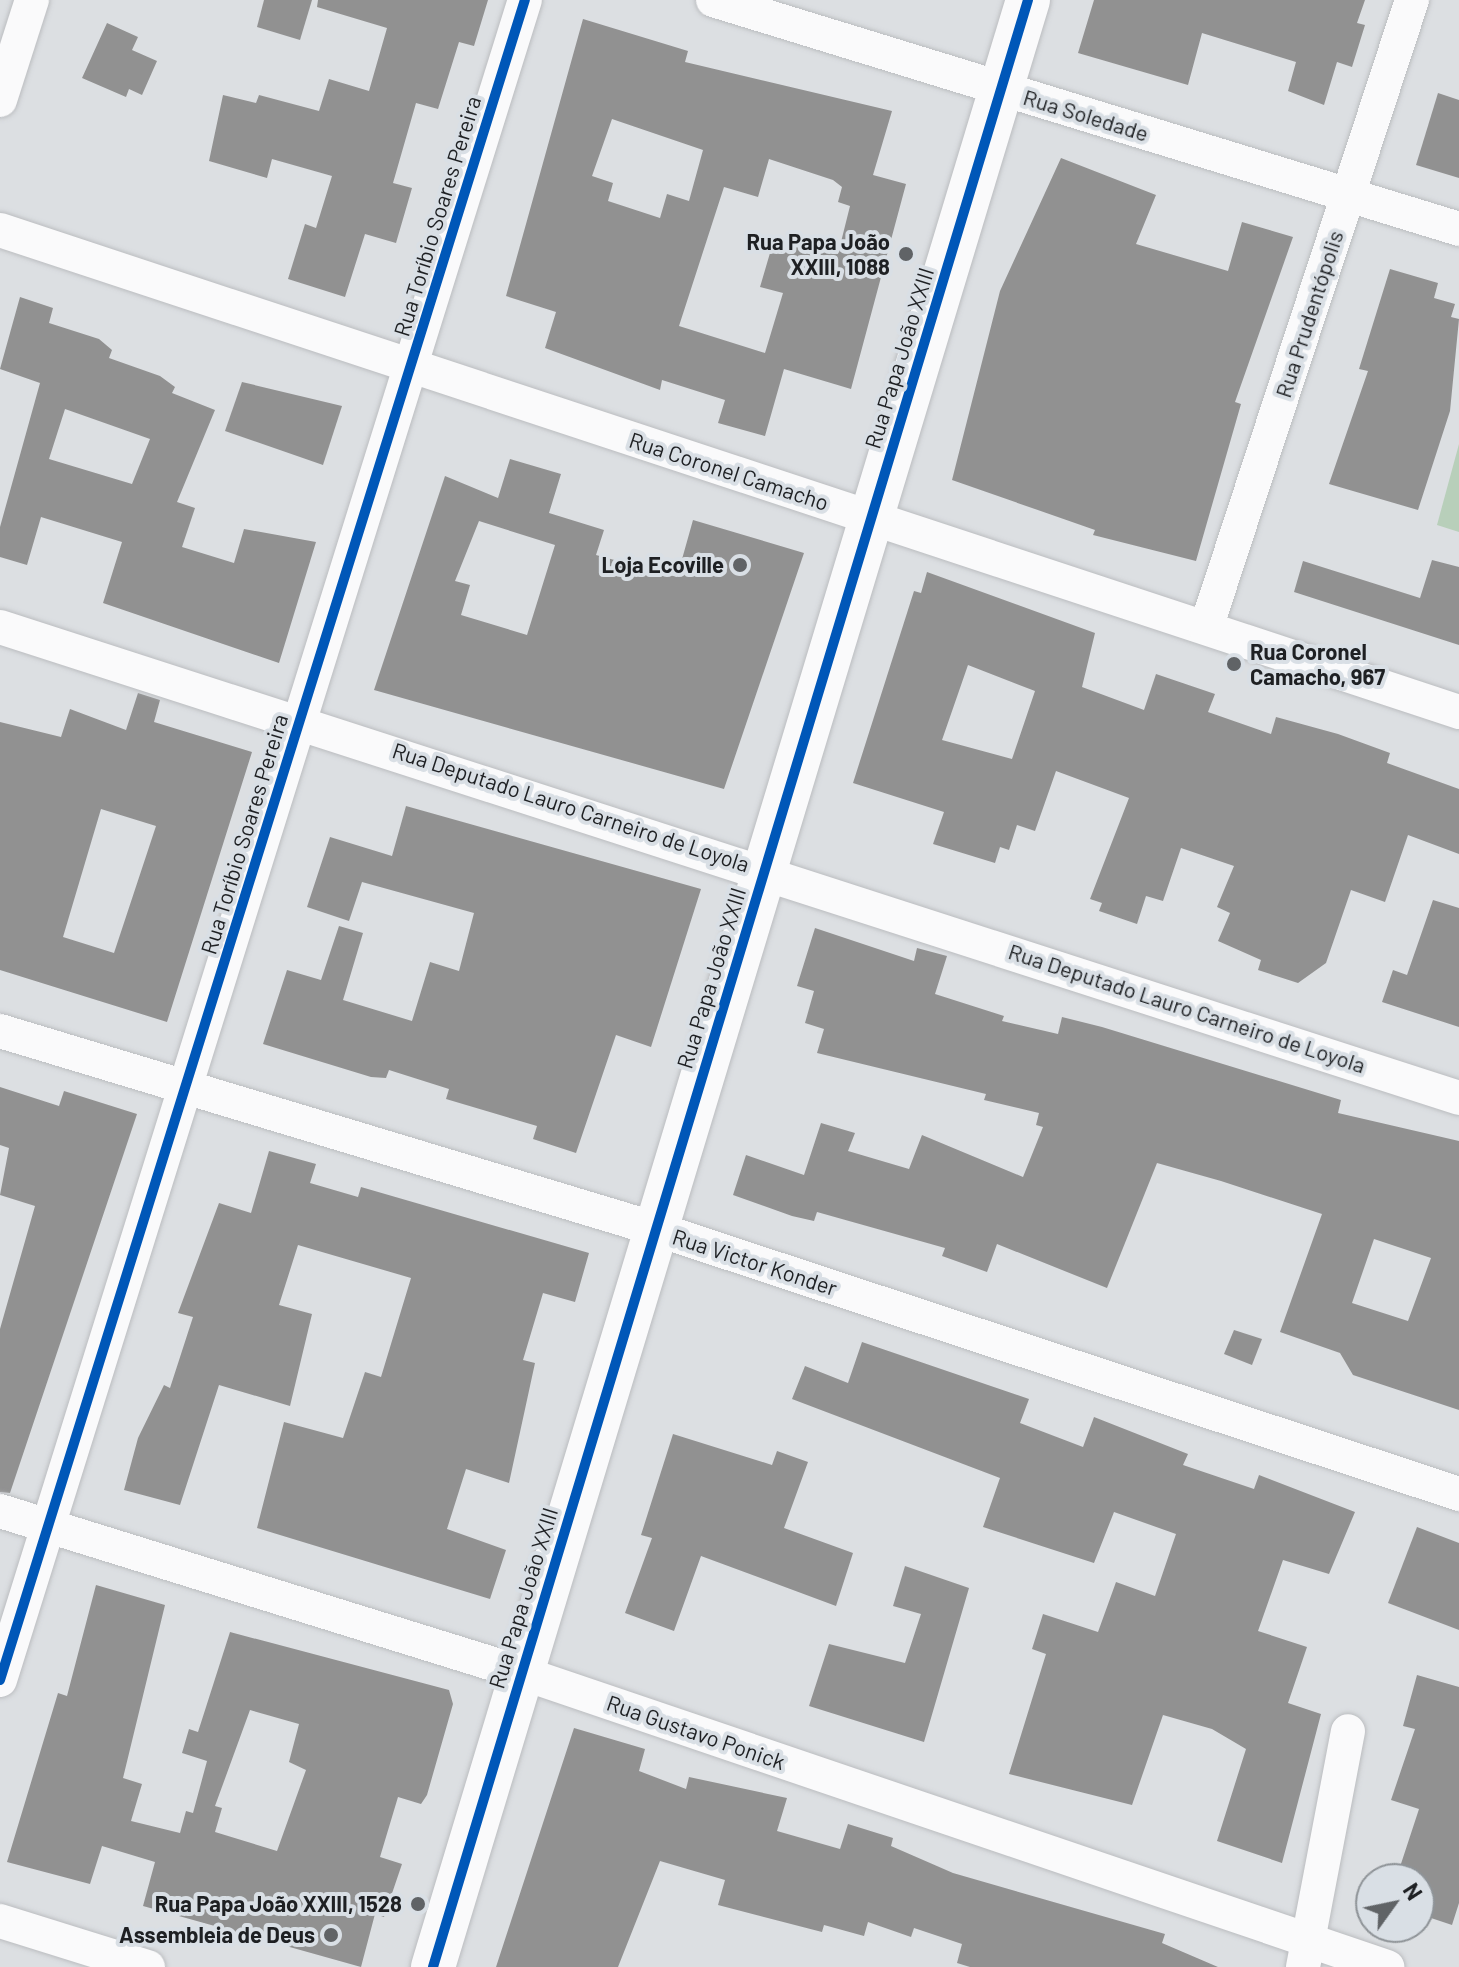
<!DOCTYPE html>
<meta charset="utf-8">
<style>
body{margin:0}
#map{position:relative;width:1459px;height:1967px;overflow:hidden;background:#dcdfe2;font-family:Barlow,sans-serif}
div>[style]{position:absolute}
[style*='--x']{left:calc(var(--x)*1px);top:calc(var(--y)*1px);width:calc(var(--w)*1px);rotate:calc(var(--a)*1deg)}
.green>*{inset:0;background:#b8cfba}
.building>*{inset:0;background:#919191}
.roads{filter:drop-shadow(0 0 2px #bbbdc0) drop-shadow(0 0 2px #bbbdc0)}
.minor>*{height:34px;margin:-17px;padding:0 17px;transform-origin:17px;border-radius:17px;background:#fafafb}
.primary>*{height:44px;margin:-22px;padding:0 22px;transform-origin:22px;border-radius:22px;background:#fafafb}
.cycleway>*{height:10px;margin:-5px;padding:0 5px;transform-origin:5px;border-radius:5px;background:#0057b8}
.dots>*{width:22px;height:22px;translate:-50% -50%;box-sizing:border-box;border:4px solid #d9dfe5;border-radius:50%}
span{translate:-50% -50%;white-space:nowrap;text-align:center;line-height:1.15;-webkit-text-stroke:8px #d9dfe5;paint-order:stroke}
.street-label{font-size:22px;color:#1e2023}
.poi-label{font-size:22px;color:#1e2023;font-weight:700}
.right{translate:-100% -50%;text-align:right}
.left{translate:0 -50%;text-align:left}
.north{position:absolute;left:1355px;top:1863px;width:80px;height:80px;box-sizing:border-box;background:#d9dfe5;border:2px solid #8e9397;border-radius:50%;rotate:57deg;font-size:22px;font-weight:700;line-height:32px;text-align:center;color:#1e2023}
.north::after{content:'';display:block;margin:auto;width:28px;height:36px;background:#606366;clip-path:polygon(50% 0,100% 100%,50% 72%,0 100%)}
</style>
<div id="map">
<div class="green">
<div style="clip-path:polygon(1459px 444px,1459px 532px,1437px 525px)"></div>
</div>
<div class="building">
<div style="clip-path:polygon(264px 0,312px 0,300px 40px,257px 27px)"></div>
<div style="clip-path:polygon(318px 0,488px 0,474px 46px,459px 42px,438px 109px,416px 103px,393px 183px,412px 188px,396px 243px,365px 234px,345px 297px,288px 279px,305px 224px,316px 228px,332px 176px,272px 159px,267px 178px,209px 161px,223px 95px,256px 103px,259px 95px,319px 111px,329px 79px,369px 91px,387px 28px,317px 7px)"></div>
<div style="clip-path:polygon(1094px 0,1365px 0,1357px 23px,1365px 25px,1352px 67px,1337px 62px,1324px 105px,1288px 91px,1296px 62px,1202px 33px,1188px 85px,1078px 53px)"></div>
<div style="clip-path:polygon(evenodd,583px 19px,688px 51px,685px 62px,892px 111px,873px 175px,906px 184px,851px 389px,784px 369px,765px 436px,718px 423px,725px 400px,662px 380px,660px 390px,545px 348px,556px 312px,506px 296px,583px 19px,612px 119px,703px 150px,689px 201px,667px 194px,660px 218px,608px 201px,613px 183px,592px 176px,612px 119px,583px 19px,769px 159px,833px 180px,842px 187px,838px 202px,850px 206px,838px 254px,775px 236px,760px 287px,783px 293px,765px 353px,679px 326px,724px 187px,758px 197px,769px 159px)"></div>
<div style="clip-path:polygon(107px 23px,138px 37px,132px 50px,157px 61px,142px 95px,129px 89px,126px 97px,82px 78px)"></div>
<div style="clip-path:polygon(1438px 93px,1459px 100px,1459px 178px,1416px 165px)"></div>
<div style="clip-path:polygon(1061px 158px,1156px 195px,1136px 244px,1228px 271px,1242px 222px,1293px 237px,1235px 402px,1241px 404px,1196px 561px,1093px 535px,1095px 530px,952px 480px,1000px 291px)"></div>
<div style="clip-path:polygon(1390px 269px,1438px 283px,1434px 298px,1455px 304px,1451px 317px,1459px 319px,1450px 411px,1418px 510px,1329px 484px,1368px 371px,1359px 369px)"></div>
<div style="clip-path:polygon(evenodd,20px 297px,53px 308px,49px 323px,99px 339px,112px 350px,109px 358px,160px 376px,175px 387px,172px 393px,215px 410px,177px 502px,195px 508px,182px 547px,234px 563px,244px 529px,316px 542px,279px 663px,103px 603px,122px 542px,41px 517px,27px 565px,0 557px,0 527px,40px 383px,0 369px,20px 297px,65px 409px,150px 439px,132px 484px,49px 459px,65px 409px)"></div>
<div style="clip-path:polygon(242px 382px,342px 406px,323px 465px,225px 431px)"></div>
<div style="clip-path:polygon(evenodd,510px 459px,561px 474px,549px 513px,604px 530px,596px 555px,677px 577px,693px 520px,804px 553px,724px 789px,374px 690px,445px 476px,498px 498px,510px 459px,479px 521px,555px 545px,527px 635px,461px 615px,470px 585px,455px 581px,479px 521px)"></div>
<div style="clip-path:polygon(1432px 560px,1459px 567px,1459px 645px,1294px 592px,1303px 561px,1420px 598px)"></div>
<div style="clip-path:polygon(evenodd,927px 572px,1095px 633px,1082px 687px,1144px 710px,1156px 674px,1215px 694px,1208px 712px,1271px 734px,1276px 717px,1338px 734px,1390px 753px,1387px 763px,1459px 789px,1459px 854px,1408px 835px,1385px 902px,1351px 890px,1326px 963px,1298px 983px,1258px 970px,1261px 960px,1218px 941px,1230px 913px,1217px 907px,1234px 866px,1181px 848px,1163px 901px,1146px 896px,1137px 924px,1099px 911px,1102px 903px,1090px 899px,1129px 798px,1056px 771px,1035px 831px,1017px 825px,1009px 850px,1000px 847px,995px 863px,933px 844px,944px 812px,853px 783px,914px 591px,921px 593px,927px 572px,968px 665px,1035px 691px,1012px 759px,942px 740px,968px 665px)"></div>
<div style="clip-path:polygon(evenodd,138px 693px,160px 700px,154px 722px,252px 752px,167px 1022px,0 970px,0 722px,61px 737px,70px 709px,126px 730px,138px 693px,101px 809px,156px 826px,114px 953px,63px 937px,101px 809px)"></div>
<div style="clip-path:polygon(406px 806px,701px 889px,651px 1047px,616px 1035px,576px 1153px,533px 1139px,537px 1126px,446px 1099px,449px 1089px,389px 1070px,386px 1078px,371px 1077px,263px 1044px,287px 970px,321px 980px,339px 926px,363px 933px,343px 1000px,412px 1021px,430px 962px,459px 971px,474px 913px,362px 882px,349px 921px,307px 907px,330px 837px,392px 856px)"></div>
<div style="clip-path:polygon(1433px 900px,1459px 908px,1459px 1027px,1382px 1002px,1393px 970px,1407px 975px)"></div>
<div style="clip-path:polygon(evenodd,815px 928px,914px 961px,917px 948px,947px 956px,935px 994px,1004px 1016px,1002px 1021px,1058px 1034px,1062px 1017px,1102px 1027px,1341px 1100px,1338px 1113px,1459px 1141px,1459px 1410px,1353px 1375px,1340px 1353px,1280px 1332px,1322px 1214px,1221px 1181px,1157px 1163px,1107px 1288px,997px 1244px,987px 1272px,942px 1256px,945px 1248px,817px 1212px,814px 1221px,792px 1216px,733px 1195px,746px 1155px,804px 1175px,821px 1123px,855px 1133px,848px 1151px,909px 1169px,922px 1135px,1023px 1177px,1043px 1127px,1036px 1125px,1039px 1113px,984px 1100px,986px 1094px,817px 1053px,824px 1029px,805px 1023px,814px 991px,797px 986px,815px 928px,1374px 1239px,1431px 1258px,1408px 1321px,1352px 1303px,1374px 1239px)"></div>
<div style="clip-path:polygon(0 1087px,59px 1106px,64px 1091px,137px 1114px,10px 1493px,0 1492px,0 1329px,35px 1206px,0 1195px,9px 1148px,0 1145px)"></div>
<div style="clip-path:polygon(269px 1151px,316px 1164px,310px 1183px,358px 1197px,361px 1187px,589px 1253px,575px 1302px,543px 1293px,523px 1360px,535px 1363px,509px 1483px,466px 1469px,447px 1529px,506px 1550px,490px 1599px,257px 1528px,284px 1422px,343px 1438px,365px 1372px,381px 1377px,411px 1278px,298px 1245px,279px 1305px,312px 1314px,290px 1406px,219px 1385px,180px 1505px,124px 1490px,138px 1438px,164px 1385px,170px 1388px,193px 1317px,178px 1313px,219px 1203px,251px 1213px)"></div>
<div style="clip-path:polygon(1234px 1330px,1262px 1339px,1252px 1365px,1224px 1354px)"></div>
<div style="clip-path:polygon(862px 1342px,1029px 1399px,1020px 1423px,1083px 1447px,1094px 1417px,1188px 1454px,1183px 1465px,1254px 1489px,1259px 1475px,1355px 1512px,1329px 1574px,1283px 1560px,1258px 1631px,1307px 1647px,1288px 1703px,1321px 1714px,1282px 1863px,1217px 1841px,1246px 1749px,1212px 1729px,1163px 1715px,1132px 1805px,1009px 1774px,1046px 1654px,1032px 1649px,1043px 1614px,1098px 1632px,1116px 1582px,1155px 1596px,1176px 1534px,1114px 1512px,1094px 1563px,983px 1527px,1000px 1478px,792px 1399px,805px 1366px,848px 1383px)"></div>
<div style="clip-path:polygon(673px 1434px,772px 1465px,777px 1451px,808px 1462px,784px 1528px,853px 1553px,836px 1606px,701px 1556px,674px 1631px,625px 1613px,652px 1538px,641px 1535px)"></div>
<div style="clip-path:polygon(1417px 1527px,1459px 1543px,1459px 1630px,1388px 1603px)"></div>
<div style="clip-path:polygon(905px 1566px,969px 1588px,924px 1742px,809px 1706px,829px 1644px,905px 1663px,921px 1614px,893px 1606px)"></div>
<div style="clip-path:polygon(evenodd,96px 1585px,165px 1605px,123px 1778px,142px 1784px,131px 1821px,180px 1833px,186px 1811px,193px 1813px,207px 1761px,182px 1753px,189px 1729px,198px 1732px,230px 1632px,449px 1690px,453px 1704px,427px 1795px,421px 1804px,398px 1797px,380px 1857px,402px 1864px,384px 1917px,375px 1914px,361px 1967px,143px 1906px,155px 1862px,102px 1846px,90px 1884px,7px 1862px,58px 1693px,67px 1696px,96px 1585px,250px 1710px,299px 1724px,289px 1762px,306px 1770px,277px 1851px,215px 1832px,222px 1808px,215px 1806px,250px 1710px)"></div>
<div style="clip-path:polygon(1417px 1675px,1459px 1687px,1459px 1903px,1452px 1925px,1419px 1914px,1419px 1879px,1396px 1879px,1419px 1809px,1391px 1800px,1415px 1729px,1403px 1726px)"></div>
<div style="clip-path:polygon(574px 1728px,645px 1749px,639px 1771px,686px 1789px,689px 1777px,787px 1798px,777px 1831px,840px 1849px,848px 1824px,893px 1838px,891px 1846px,953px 1873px,1165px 1934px,1162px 1943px,1218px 1967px,970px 1967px,957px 1963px,962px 1944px,914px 1928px,911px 1937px,868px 1922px,864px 1936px,824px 1925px,822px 1932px,718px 1905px,725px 1880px,660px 1861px,618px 1967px,496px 1967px)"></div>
</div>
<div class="roads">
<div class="minor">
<div style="--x:713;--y:0;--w:780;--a:17.06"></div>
<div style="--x:0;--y:100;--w:105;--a:-72.3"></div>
<div style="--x:0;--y:230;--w:1537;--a:18.28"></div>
<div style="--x:0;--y:627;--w:1533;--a:17.89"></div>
<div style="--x:1206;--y:628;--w:661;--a:-71.84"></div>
<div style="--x:0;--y:1031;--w:685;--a:16.8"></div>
<div style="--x:656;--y:1229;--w:846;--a:18.26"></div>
<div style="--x:0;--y:1511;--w:547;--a:17.24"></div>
<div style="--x:522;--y:1673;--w:914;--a:18.77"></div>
<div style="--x:0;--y:1680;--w:1760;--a:-72.65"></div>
<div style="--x:0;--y:1921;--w:155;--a:17.3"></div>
<div style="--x:1303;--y:1967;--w:240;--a:-79.2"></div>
</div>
<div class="primary">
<div style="--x:433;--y:1967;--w:2055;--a:-73.17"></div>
</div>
</div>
<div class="cycleway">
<div style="--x:0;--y:1680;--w:1760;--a:-72.65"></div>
<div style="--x:433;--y:1967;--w:2055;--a:-73.17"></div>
</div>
<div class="dots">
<div style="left:906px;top:254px;background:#606366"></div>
<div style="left:740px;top:565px;background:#606366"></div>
<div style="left:1234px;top:664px;background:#606366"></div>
<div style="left:418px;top:1904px;background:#606366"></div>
<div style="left:331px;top:1935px;background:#606366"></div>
</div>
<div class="street-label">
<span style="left:1086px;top:115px;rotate:17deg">Rua Soledade</span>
<span style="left:437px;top:216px;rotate:-73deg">Rua Toríbio Soares Pereira</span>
<span style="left:1309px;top:314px;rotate:-72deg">Rua Prudentópolis</span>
<span style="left:899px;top:358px;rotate:-73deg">Rua Papa João XXIII</span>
<span style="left:729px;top:471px;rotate:18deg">Rua Coronel Camacho</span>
<span style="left:571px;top:807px;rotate:18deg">Rua Deputado Lauro Carneiro de Loyola</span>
<span style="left:244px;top:834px;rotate:-73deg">Rua Toríbio Soares Pereira</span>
<span style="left:711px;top:978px;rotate:-73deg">Rua Papa João XXIII</span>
<span style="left:1187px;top:1008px;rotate:18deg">Rua Deputado Lauro Carneiro de Loyola</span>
<span style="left:755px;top:1262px;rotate:18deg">Rua Victor Konder</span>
<span style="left:523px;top:1598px;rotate:-73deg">Rua Papa João XXIII</span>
<span style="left:696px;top:1732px;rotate:19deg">Rua Gustavo Ponick</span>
</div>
<div class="poi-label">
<span class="right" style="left:890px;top:254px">Rua Papa João<br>XXIII, 1088</span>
<span class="right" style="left:724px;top:565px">Loja Ecoville</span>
<span class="left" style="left:1250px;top:664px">Rua Coronel<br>Camacho, 967</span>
<span class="right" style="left:402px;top:1904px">Rua Papa João XXIII, 1528</span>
<span class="right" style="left:315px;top:1935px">Assembleia de Deus</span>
</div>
<div class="north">N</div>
</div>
